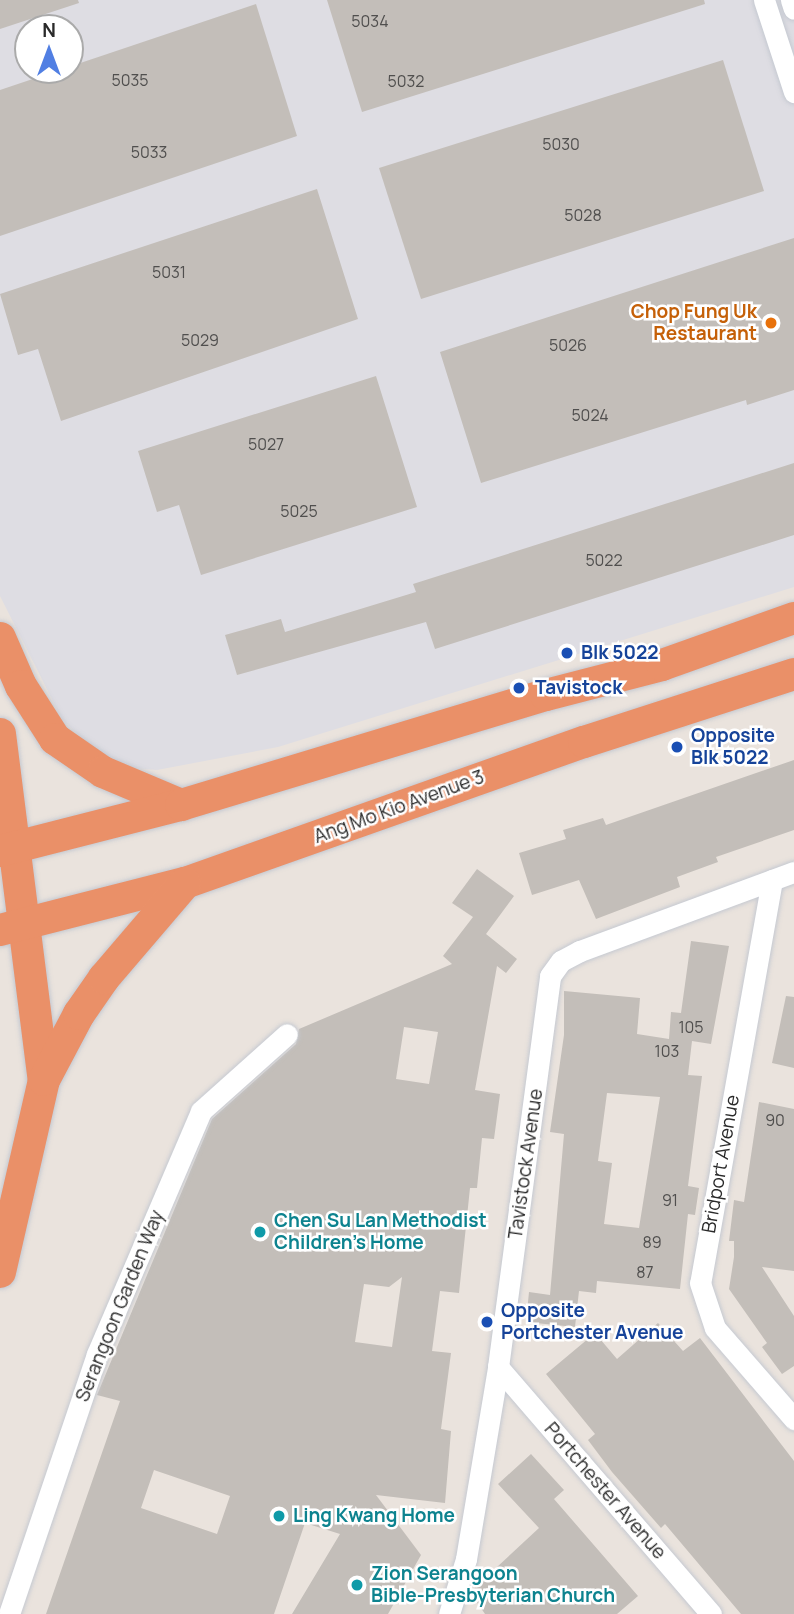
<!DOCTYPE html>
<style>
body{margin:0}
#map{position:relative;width:794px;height:1614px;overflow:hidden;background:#eae3dd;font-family:Manrope,sans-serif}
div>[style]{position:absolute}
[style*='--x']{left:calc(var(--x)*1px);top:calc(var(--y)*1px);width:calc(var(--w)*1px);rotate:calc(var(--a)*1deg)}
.industrial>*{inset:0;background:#dedde3}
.building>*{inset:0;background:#c3beb9}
.roads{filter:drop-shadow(0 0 2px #c5c9d1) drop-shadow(0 0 2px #c5c9d1)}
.minor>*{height:21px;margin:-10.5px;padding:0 10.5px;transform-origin:10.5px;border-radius:10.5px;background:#fff}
.highway>*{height:32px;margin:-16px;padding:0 16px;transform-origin:16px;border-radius:16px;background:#ea9068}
.dots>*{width:19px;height:19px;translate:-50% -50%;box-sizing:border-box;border:4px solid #fff;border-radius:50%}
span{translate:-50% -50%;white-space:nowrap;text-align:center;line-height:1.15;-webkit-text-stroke:5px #fff;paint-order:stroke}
.number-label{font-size:16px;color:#504f4e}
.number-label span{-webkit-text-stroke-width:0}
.food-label{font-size:19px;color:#c56008;font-weight:700}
.right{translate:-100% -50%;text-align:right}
.transit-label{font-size:19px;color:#164399;font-weight:700}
.left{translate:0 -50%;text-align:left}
.street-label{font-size:19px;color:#2a2a2a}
.culture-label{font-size:19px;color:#0d838f;font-weight:700}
.north{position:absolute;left:14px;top:14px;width:70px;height:70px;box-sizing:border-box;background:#fff;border:2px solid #aaa;border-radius:50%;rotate:0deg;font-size:19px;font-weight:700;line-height:28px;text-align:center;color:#2a2a2a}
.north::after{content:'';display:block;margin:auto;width:24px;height:32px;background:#517fe3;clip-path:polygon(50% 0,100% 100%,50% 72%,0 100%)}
</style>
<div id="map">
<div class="industrial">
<div style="clip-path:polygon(evenodd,0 0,794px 0,794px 587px,278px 747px,157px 770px,111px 766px,62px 719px,0 596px,0 0,28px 28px,70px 28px,70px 70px,28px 70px,28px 28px)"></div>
</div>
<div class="building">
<div style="clip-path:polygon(0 0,78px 0,79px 3px,0 29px)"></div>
<div style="clip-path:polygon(327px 0,704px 0,705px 4px,362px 112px)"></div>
<div style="clip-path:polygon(256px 4px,297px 136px,0 236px,0 90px)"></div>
<div style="clip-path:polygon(723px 60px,764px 191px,421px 299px,379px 168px)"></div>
<div style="clip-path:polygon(317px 189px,358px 319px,61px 421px,38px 349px,18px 355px,0 294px)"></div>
<div style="clip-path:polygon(794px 238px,794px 390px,747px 405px,746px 400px,481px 483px,440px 352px)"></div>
<div style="clip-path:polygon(376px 376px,417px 507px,201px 575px,179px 505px,157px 512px,138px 451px)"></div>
<div style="clip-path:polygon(794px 463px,794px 535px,435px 649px,426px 622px,237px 675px,225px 635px,281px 619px,285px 632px,416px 592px,413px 584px)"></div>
<div style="clip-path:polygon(794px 760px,794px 830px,716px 857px,718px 862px,677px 877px,680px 887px,596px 919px,579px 880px,532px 895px,519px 853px,566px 839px,563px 830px,603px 818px,606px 825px)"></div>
<div style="clip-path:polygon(evenodd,477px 869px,514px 896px,486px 934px,517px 959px,506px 973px,497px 966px,475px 1090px,500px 1094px,494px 1139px,482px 1138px,477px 1188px,470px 1188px,459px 1293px,440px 1291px,432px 1351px,451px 1353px,441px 1429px,451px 1431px,445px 1503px,376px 1495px,421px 1555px,388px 1614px,292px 1614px,340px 1534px,305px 1523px,274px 1614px,46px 1614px,120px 1401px,97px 1395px,212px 1119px,296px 1044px,299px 1029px,452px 964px,443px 956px,473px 917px,452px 903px,477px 869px,404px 1027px,438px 1032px,429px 1084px,396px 1079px,404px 1027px,477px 869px,402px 1277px,392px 1347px,355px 1342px,364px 1284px,389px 1287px,402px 1277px,477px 869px,154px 1470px,230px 1496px,217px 1534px,141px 1508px,154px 1470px)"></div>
<div style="clip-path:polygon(evenodd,691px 941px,729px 946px,711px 1044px,692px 1041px,688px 1075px,702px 1076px,688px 1186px,699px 1188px,695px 1215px,688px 1214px,680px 1289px,597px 1281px,596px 1293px,579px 1291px,575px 1327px,526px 1322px,529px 1292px,550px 1295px,564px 1134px,550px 1132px,564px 1035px,564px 991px,640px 998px,637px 1034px,669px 1039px,671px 1012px,681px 1013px,691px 941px,607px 1093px,660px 1097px,639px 1228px,604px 1224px,612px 1163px,598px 1161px,607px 1093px)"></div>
<div style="clip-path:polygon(786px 996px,794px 997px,794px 1068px,772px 1063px)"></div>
<div style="clip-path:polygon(759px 1102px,794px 1109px,794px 1271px,762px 1267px,794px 1316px,794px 1366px,782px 1374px,762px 1347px,767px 1343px,729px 1289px,734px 1257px,734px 1241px,729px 1241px,734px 1200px,744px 1202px)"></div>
<div style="clip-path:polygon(658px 1323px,683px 1351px,700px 1338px,794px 1461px,794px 1614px,741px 1614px,665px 1524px,661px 1528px,612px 1472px,588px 1440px,595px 1434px,546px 1374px,595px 1333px,617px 1359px)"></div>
<div style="clip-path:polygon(531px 1454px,564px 1490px,554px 1499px,638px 1596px,617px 1614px,485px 1614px,470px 1592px,539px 1528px,498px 1484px)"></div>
</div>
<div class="roads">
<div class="minor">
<div style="--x:764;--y:0;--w:97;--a:71.9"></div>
<div style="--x:791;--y:0;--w:9;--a:72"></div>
<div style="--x:772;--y:880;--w:409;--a:100.1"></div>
<div style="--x:700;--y:1283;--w:47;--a:71.6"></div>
<div style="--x:715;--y:1328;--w:121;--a:49"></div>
<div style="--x:498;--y:1367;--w:326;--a:49.2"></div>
<div style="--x:9;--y:1614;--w:274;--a:-71.3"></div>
<div style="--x:97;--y:1354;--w:264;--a:-66.8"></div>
<div style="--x:201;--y:1111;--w:115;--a:-41.8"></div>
<div style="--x:449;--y:1614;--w:58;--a:-72.8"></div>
<div style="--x:466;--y:1559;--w:195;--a:-80.5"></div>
<div style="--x:498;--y:1367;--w:394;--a:-82.4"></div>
<div style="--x:550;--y:976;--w:19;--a:-54"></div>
<div style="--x:561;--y:961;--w:21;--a:-28"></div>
<div style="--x:580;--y:951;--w:228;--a:-20.3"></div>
</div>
<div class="highway">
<div style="--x:0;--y:638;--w:52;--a:66.4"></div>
<div style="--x:21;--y:686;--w:63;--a:57.3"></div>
<div style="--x:55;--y:739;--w:58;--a:34.5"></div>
<div style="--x:103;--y:772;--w:85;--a:22.9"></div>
<div style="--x:0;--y:734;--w:349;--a:82.8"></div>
<div style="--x:0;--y:851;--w:187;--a:-14.3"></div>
<div style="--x:181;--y:805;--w:381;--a:-16.8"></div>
<div style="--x:546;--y:695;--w:120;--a:-14.5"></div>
<div style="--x:662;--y:665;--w:140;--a:-19.6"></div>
<div style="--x:0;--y:930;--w:191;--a:-14.3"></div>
<div style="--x:185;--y:883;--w:423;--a:-19.5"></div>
<div style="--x:584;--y:742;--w:221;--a:-17.9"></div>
<div style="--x:0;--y:1272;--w:197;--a:-77.1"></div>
<div style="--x:44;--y:1080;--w:75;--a:-62.1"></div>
<div style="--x:79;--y:1014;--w:44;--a:-55.2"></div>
<div style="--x:104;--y:978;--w:125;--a:-49.5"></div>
</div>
</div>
<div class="dots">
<div style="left:771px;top:323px;background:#e8710a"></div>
<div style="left:567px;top:653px;background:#1a4fb4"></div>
<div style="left:519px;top:688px;background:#1a4fb4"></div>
<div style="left:677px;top:747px;background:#1a4fb4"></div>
<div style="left:260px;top:1232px;background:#0f9aa8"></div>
<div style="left:487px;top:1322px;background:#1a4fb4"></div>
<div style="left:279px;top:1516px;background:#0f9aa8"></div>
<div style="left:357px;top:1585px;background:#0f9aa8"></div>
</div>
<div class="number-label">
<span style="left:370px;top:21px">5034</span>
<span style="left:130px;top:80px">5035</span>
<span style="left:406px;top:81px">5032</span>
<span style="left:561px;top:144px">5030</span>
<span style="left:149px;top:152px">5033</span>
<span style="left:583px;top:215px">5028</span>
<span style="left:169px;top:272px">5031</span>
<span style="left:200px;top:340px">5029</span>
<span style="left:568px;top:345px">5026</span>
<span style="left:590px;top:415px">5024</span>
<span style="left:266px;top:444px">5027</span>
<span style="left:299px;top:511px">5025</span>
<span style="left:604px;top:560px">5022</span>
<span style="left:691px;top:1027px">105</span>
<span style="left:667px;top:1051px">103</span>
<span style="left:775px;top:1120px">90</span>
<span style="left:670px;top:1200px">91</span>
<span style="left:652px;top:1242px">89</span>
<span style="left:645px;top:1272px">87</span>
</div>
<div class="food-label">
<span class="right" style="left:757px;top:323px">Chop Fung Uk<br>Restaurant</span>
</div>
<div class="transit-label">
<span class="left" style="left:581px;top:653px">Blk 5022</span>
<span class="left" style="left:535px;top:688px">Tavistock</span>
<span class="left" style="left:691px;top:747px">Opposite<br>Blk 5022</span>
<span class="left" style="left:501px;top:1322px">Opposite<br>Portchester Avenue</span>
</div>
<div class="street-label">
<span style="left:399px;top:807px;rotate:-20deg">Ang Mo Kio Avenue 3</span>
<span style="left:526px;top:1164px;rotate:-82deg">Tavistock Avenue</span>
<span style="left:721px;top:1164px;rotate:-80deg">Bridport Avenue</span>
<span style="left:120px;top:1306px;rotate:-68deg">Serangoon Garden Way</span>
<span style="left:605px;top:1491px;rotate:49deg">Portchester Avenue</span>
</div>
<div class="culture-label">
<span class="left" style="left:274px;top:1232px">Chen Su Lan Methodist<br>Children's Home</span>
<span class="left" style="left:293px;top:1516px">Ling Kwang Home</span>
<span class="left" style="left:371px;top:1585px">Zion Serangoon<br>Bible-Presbyterian Church</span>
</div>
<div class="north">N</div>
</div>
